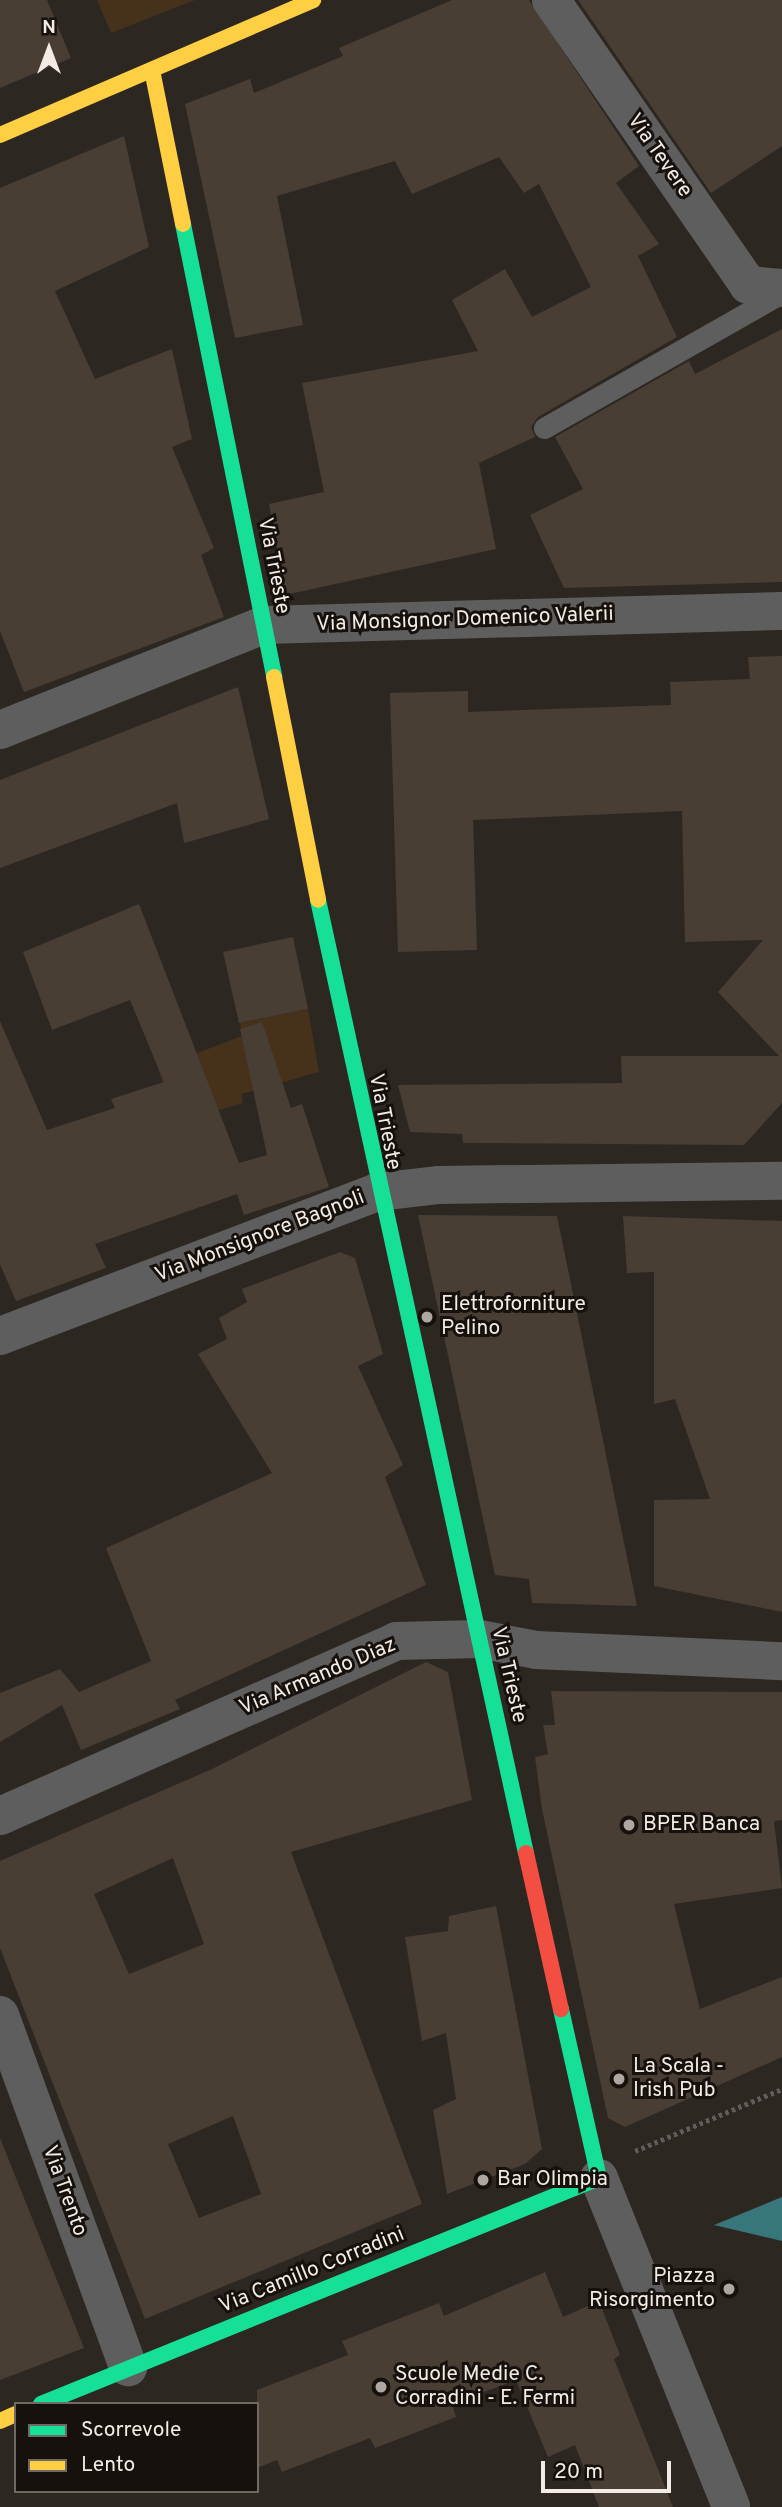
<!DOCTYPE html>
<style>
body{margin:0}
#map{position:relative;width:782px;height:2507px;overflow:hidden;background:#2d2722;font-family:Overpass,sans-serif}
div>[style]{position:absolute}
[style*='--x']{left:calc(var(--x)*1px);top:calc(var(--y)*1px);width:calc(var(--w)*1px);rotate:calc(var(--a)*1deg)}
.green>*{inset:0;background:#46311b}
.water>*{inset:0;background:#37777b}
.building>*{inset:0;background:#483e34}
.path>*{height:4.5px;margin-top:-2.25px;transform-origin:0;background:repeating-linear-gradient(90deg,#605e5c 0 3.5px,transparent 0 7px)}
.lane>*{height:21px;margin:-10.5px;padding:0 10.5px;transform-origin:10.5px;border-radius:10.5px;background:#5f5e5e}
.street>*{height:38px;margin:-19px;padding:0 19px;transform-origin:19px;border-radius:19px;background:#5f5e5e}
.fast>*{height:16px;margin:-8px;padding:0 8px;transform-origin:8px;border-radius:8px;background:#16e098}
.slow>*{height:16px;margin:-8px;padding:0 8px;transform-origin:8px;border-radius:8px;background:#ffcf43}
.jam>*{height:16px;margin:-8px;padding:0 8px;transform-origin:8px;border-radius:8px;background:#f24e42}
.dots>*{width:19px;height:19px;translate:-50% -50%;box-sizing:border-box;border:4px solid #16110d;border-radius:50%}
span{translate:-50% -50%;white-space:nowrap;text-align:center;line-height:1.15;-webkit-text-stroke:6px #16110d;paint-order:stroke}
.street-label{font-size:21px;color:#f3ece5}
.poi-label{font-size:21px;color:#f3ece5}
.left{translate:0 -50%;text-align:left}
.right{translate:-100% -50%;text-align:right}
.legend{position:absolute;left:14px;top:2402px;width:245px;height:91px;box-sizing:border-box;background:#16110d;border:2px solid #6e6963;margin:0;padding:9px 12px;list-style:none;font-size:21px;color:#f3ece5}
.legend li{display:flex;align-items:center;gap:14px;height:35px}
.legend b{width:35px;border:2px solid #6e6963}
.north{position:absolute;left:14px;top:14px;width:70px;height:70px;-webkit-text-stroke:5px #16110d;paint-order:stroke;rotate:0deg;font-size:19px;font-weight:700;line-height:28px;text-align:center;color:#f3ece5}
.north::after{content:'';display:block;margin:auto;width:24px;height:32px;background:#f3ece5;clip-path:polygon(50% 0,100% 100%,50% 72%,0 100%)}
.scale{position:absolute;left:541px;top:2461px;width:130px;height:32px;box-sizing:border-box;border:4px solid #f3ece5;border-top:0;padding-left:9px;font-size:21px;line-height:24px;white-space:nowrap;color:#f3ece5;-webkit-text-stroke:5px #16110d;paint-order:stroke}
</style>
<div id="map">
<div class="green">
<div style="clip-path:polygon(97px 0,195px 0,111px 33px)"></div>
<div style="clip-path:polygon(308px 1009px,319px 1072px,241px 1094px,243px 1103px,175px 1123px,158px 1068px,242px 1036px,240px 1023px)"></div>
</div>
<div class="water">
<div style="clip-path:polygon(782px 2197px,782px 2241px,714px 2225px)"></div>
</div>
<div class="building">
<div style="clip-path:polygon(0 0,47px 0,71px 58px,0 88px)"></div>
<div style="clip-path:polygon(452px 0,529px 0,639px 166px,616px 183px,659px 244px,638px 256px,677px 337px,538px 417px,531px 427px,535px 437px,479px 463px,496px 549px,285px 595px,269px 504px,324px 492px,302px 383px,478px 351px,452px 300px,505px 269px,532px 317px,591px 287px,539px 184px,524px 193px,499px 157px,412px 194px,395px 161px,277px 196px,303px 325px,235px 338px,185px 104px,250px 79px,254px 93px,343px 56px,339px 48px)"></div>
<div style="clip-path:polygon(578px 0,782px 0,782px 146px,711px 193px)"></div>
<div style="clip-path:polygon(124px 136px,149px 247px,55px 291px,95px 379px,172px 349px,192px 439px,172px 447px,214px 548px,201px 555px,224px 617px,24px 692px,0 631px,0 188px)"></div>
<div style="clip-path:polygon(782px 329px,782px 582px,564px 588px,530px 515px,583px 489px,555px 437px,689px 361px,695px 374px)"></div>
<div style="clip-path:polygon(782px 656px,782px 1103px,744px 1145px,463px 1143px,462px 1134px,410px 1132px,398px 1085px,622px 1083px,621px 1056px,779px 1056px,718px 992px,763px 940px,685px 942px,682px 811px,473px 820px,477px 950px,398px 952px,390px 693px,468px 691px,468px 712px,671px 705px,670px 682px,750px 679px,748px 657px)"></div>
<div style="clip-path:polygon(238px 687px,269px 819px,184px 843px,177px 803px,0 868px,0 780px)"></div>
<div style="clip-path:polygon(139px 904px,239px 1163px,267px 1155px,240px 1029px,262px 1022px,291px 1108px,302px 1104px,329px 1187px,244px 1215px,237px 1194px,95px 1244px,106px 1268px,16px 1301px,0 1264px,0 1021px,47px 1130px,115px 1108px,111px 1099px,164px 1082px,130px 1000px,52px 1030px,23px 952px)"></div>
<div style="clip-path:polygon(293px 937px,308px 1009px,239px 1023px,223px 952px)"></div>
<div style="clip-path:polygon(418px 1215px,557px 1216px,637px 1606px,532px 1603px,529px 1579px,495px 1575px)"></div>
<div style="clip-path:polygon(623px 1216px,782px 1221px,782px 1612px,654px 1586px,654px 1500px,710px 1499px,675px 1399px,654px 1404px,654px 1272px,627px 1273px)"></div>
<div style="clip-path:polygon(340px 1252px,355px 1258px,383px 1354px,358px 1366px,403px 1465px,385px 1477px,426px 1585px,175px 1700px,180px 1709px,81px 1750px,62px 1705px,0 1742px,0 1693px,60px 1669px,79px 1692px,151px 1661px,106px 1548px,272px 1473px,198px 1354px,227px 1339px,219px 1318px,247px 1302px,242px 1289px)"></div>
<div style="clip-path:polygon(evenodd,426px 1662px,448px 1672px,472px 1800px,291px 1852px,422px 2204px,145px 2319px,0 1948px,0 1861px,212px 1769px,426px 1662px,173px 1858px,204px 1944px,129px 1974px,94px 1894px,173px 1858px,426px 1662px,233px 2116px,261px 2194px,199px 2218px,168px 2144px,233px 2116px)"></div>
<div style="clip-path:polygon(551px 1691px,782px 1692px,782px 1820px,774px 1821px,782px 1888px,674px 1904px,700px 2009px,782px 1977px,782px 2057px,625px 2127px,608px 2118px,542px 1809px,535px 1757px,548px 1754px,543px 1725px,555px 1725px)"></div>
<div style="clip-path:polygon(496px 1906px,542px 2149px,525px 2164px,447px 2194px,433px 2110px,456px 2099px,446px 2033px,422px 2041px,405px 1937px,448px 1931px,449px 1916px)"></div>
<div style="clip-path:polygon(0 2138px,84px 2348px,0 2380px)"></div>
<div style="clip-path:polygon(545px 2272px,563px 2317px,599px 2301px,620px 2355px,614px 2359px,673px 2507px,599px 2507px,575px 2445px,548px 2457px,516px 2380px,452px 2404px,456px 2417px,375px 2448px,370px 2438px,282px 2472px,277px 2460px,257px 2468px,257px 2390px,348px 2355px,342px 2341px,439px 2303px,444px 2316px)"></div>
</div>
<div class="path">
<div style="--x:635;--y:2151;--w:160;--a:-22.9"></div>
</div>
<div class="lane">
<div style="--x:544;--y:428;--w:274;--a:-29.6"></div>
</div>
<div class="street">
<div style="--x:551;--y:0;--w:346;--a:55.3"></div>
<div style="--x:748;--y:285;--w:34;--a:5"></div>
<div style="--x:0;--y:730;--w:284;--a:-21.7"></div>
<div style="--x:264;--y:625;--w:518;--a:-1.55"></div>
<div style="--x:0;--y:1336;--w:404;--a:-20.9"></div>
<div style="--x:377;--y:1192;--w:61;--a:-6.5"></div>
<div style="--x:438;--y:1185;--w:344;--a:-0.7"></div>
<div style="--x:0;--y:1816;--w:433;--a:-23.8"></div>
<div style="--x:396;--y:1641;--w:83;--a:-1.4"></div>
<div style="--x:479;--y:1639;--w:58;--a:10.9"></div>
<div style="--x:536;--y:1650;--w:246;--a:2.6"></div>
<div style="--x:0;--y:2015;--w:375;--a:70"></div>
<div style="--x:599;--y:2178;--w:354;--a:68.1"></div>
</div>
<div class="fast">
<div style="--x:183;--y:224;--w:462;--a:78.6"></div>
<div style="--x:318;--y:900;--w:975;--a:77.69"></div>
<div style="--x:41;--y:2404;--w:602;--a:-22.05"></div>
<div style="--x:599;--y:2178;--w:173;--a:-102.7"></div>
</div>
<div class="slow">
<div style="--x:152;--y:70;--w:157;--a:78.6"></div>
<div style="--x:0;--y:135;--w:341;--a:-23.3"></div>
<div style="--x:274;--y:677;--w:227;--a:78.8"></div>
<div style="--x:0;--y:2421;--w:17;--a:-24"></div>
</div>
<div class="jam">
<div style="--x:526;--y:1853;--w:160;--a:77.4"></div>
</div>
<div class="dots">
<div style="left:427px;top:1317px;background:#aea7a1"></div>
<div style="left:629px;top:1825px;background:#aea7a1"></div>
<div style="left:619px;top:2079px;background:#aea7a1"></div>
<div style="left:483px;top:2180px;background:#aea7a1"></div>
<div style="left:729px;top:2289px;background:#aea7a1"></div>
<div style="left:381px;top:2387px;background:#aea7a1"></div>
</div>
<div class="street-label">
<span style="left:659px;top:156px;rotate:55deg">Via Tevere</span>
<span style="left:273px;top:566px;rotate:79deg">Via Trieste</span>
<span style="left:465px;top:620px;rotate:-2deg">Via Monsignor Domenico Valerii</span>
<span style="left:384px;top:1122px;rotate:79deg">Via Trieste</span>
<span style="left:260px;top:1237px;rotate:-21deg">Via Monsignore Bagnoli</span>
<span style="left:508px;top:1675px;rotate:77deg">Via Trieste</span>
<span style="left:318px;top:1677px;rotate:-23deg">Via Armando Diaz</span>
<span style="left:64px;top:2191px;rotate:70deg">Via Trento</span>
<span style="left:312px;top:2271px;rotate:-22deg">Via Camillo Corradini</span>
</div>
<div class="poi-label">
<span class="left" style="left:441px;top:1317px">Elettroforniture<br>Pelino</span>
<span class="left" style="left:643px;top:1825px">BPER Banca</span>
<span class="left" style="left:633px;top:2079px">La Scala -<br>Irish Pub</span>
<span class="left" style="left:497px;top:2180px">Bar Olimpia</span>
<span class="right" style="left:715px;top:2289px">Piazza<br>Risorgimento</span>
<span class="left" style="left:395px;top:2387px">Scuole Medie C.<br>Corradini - E. Fermi</span>
</div>
<ul class="legend">
<li><b style="height:9px;background:#16e098"></b>Scorrevole</li>
<li><b style="height:9px;background:#ffcf43"></b>Lento</li>
</ul>
<div class="north">N</div>
<div class="scale">20 m</div>
</div>
